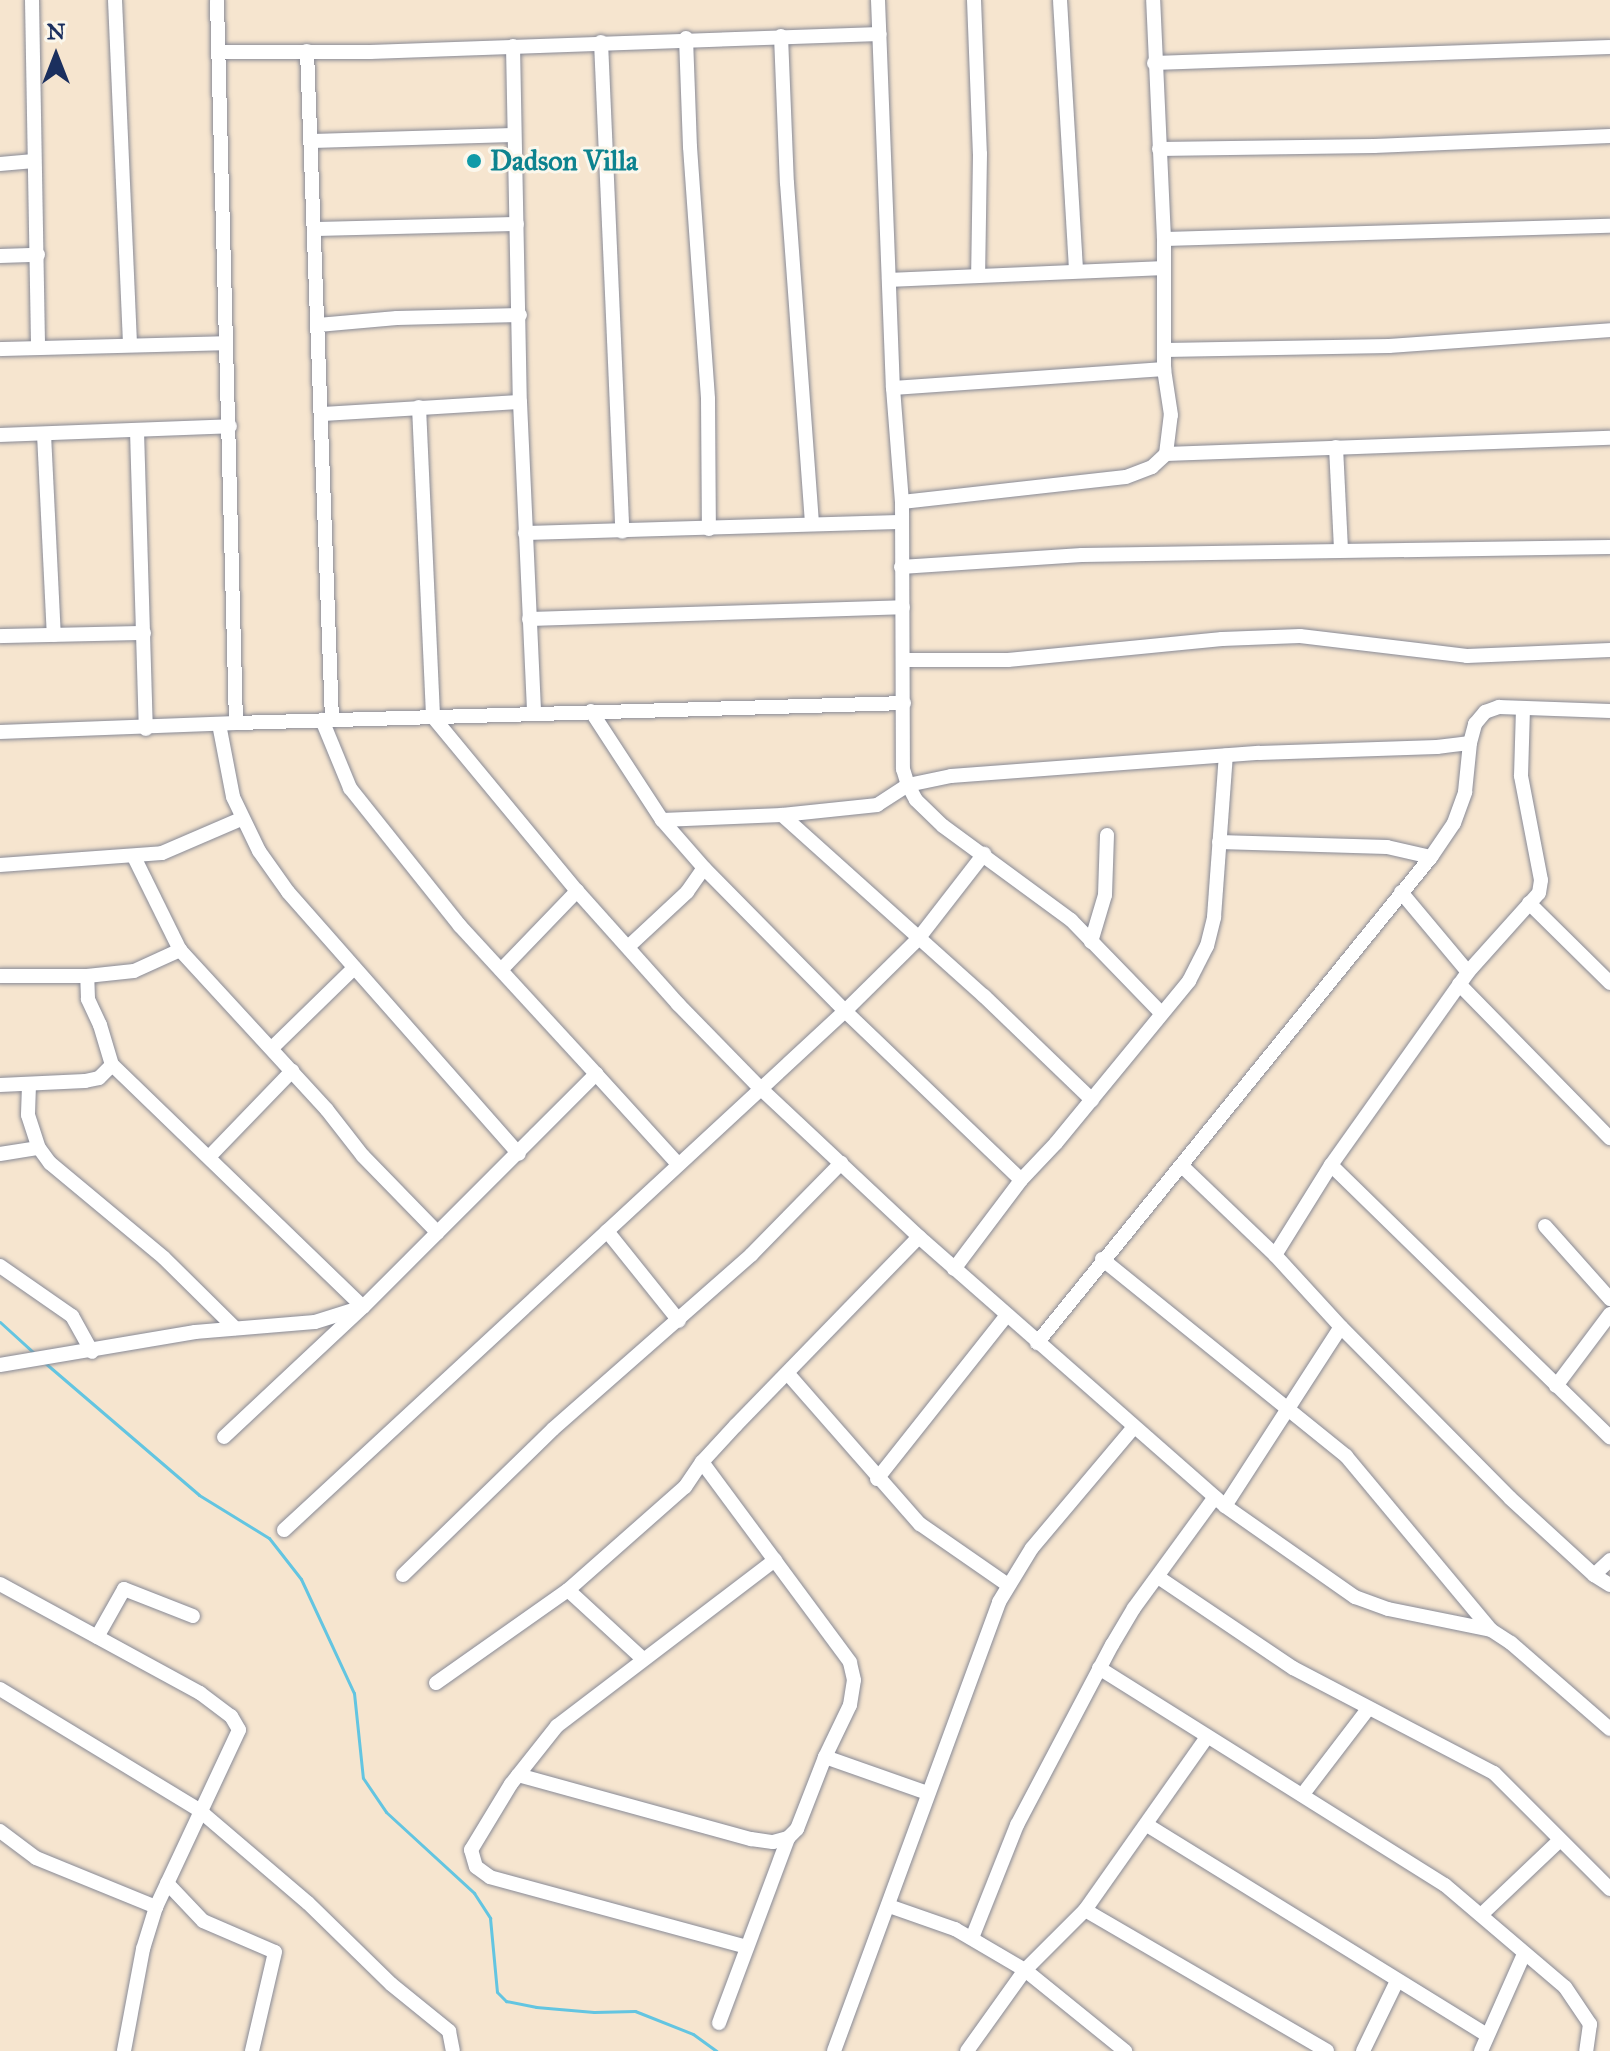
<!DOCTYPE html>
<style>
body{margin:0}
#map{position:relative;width:1610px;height:2051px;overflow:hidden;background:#f6e5cf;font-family:"IM FELL Great Primer",serif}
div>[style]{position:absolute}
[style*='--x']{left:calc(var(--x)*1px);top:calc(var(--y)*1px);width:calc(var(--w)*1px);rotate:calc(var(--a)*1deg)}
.stream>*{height:3px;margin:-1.5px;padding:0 1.5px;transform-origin:1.5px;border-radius:1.5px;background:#63c5e1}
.roads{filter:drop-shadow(0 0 2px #888a96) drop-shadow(0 0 2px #888a96)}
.minor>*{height:14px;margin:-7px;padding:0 7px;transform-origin:7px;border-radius:7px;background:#fff}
.dots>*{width:22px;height:22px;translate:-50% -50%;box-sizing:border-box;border:4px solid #fbf7ec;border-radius:50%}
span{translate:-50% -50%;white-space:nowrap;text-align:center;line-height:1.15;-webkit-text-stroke:6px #fbf7ec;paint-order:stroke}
.culture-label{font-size:28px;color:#0d838f;font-weight:700}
.left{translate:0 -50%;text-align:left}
.north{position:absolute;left:16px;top:16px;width:80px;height:80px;-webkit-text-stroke:6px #fbf7ec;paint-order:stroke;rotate:0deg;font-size:22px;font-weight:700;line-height:32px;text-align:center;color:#1b2f5e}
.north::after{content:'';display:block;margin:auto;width:28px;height:36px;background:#1b2f5e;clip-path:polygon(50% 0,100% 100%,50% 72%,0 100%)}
</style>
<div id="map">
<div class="stream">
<div style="--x:0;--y:1322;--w:47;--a:42.4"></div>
<div style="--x:44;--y:1362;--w:204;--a:40.6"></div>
<div style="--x:199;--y:1495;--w:82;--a:31.6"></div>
<div style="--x:269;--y:1538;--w:52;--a:52"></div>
<div style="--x:301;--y:1579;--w:126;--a:65.1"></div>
<div style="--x:354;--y:1693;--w:85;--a:84"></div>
<div style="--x:363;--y:1778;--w:41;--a:55.9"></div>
<div style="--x:386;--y:1812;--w:120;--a:42.6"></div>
<div style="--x:474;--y:1893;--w:30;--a:57"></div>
<div style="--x:490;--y:1918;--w:74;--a:84.6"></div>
<div style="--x:497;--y:1992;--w:13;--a:45"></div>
<div style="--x:506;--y:2001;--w:31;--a:11"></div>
<div style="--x:536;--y:2007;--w:58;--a:4.9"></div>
<div style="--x:594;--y:2012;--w:41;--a:-1.4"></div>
<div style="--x:635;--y:2011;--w:62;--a:21.6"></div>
<div style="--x:693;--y:2034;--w:29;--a:36"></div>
</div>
<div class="roads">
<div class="minor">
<div style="--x:32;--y:0;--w:347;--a:89"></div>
<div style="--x:115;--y:0;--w:344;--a:87.5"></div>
<div style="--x:878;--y:0;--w:388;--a:87.8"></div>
<div style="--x:893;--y:388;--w:114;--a:85.5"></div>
<div style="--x:902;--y:502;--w:267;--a:89.8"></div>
<div style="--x:903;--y:769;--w:17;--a:73"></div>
<div style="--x:908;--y:785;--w:17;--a:62"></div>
<div style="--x:916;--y:800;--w:37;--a:44"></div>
<div style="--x:943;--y:826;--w:159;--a:36.3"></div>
<div style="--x:1071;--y:920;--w:129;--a:45.9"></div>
<div style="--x:974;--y:0;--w:154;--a:87.8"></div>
<div style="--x:980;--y:154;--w:121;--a:90.9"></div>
<div style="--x:1060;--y:0;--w:271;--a:86.6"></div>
<div style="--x:781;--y:36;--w:147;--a:87.7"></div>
<div style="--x:787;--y:183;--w:342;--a:85.8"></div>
<div style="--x:686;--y:38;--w:109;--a:87.9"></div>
<div style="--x:690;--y:147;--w:253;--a:85.9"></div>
<div style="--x:708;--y:399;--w:130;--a:89.6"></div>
<div style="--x:601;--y:42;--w:490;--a:87.5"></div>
<div style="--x:513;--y:46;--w:356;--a:88.9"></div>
<div style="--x:520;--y:402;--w:309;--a:87.4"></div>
<div style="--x:307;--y:51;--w:668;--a:87.86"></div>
<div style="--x:218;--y:52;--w:152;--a:0"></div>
<div style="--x:370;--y:52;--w:510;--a:-2.02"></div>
<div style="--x:1154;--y:63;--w:456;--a:-2"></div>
<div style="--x:311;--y:141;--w:203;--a:-1.7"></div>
<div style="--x:1159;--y:149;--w:215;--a:-0.8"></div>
<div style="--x:1374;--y:146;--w:236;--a:-2.4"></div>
<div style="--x:0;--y:164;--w:34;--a:-5"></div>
<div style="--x:314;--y:229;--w:203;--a:-1.4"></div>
<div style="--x:1164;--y:239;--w:446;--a:-1.7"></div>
<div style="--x:0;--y:256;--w:38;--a:-2"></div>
<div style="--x:889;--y:280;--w:275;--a:-2.5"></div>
<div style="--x:318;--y:325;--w:79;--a:-5.1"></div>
<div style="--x:397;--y:318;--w:123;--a:-1.4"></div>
<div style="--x:0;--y:349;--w:226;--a:-1.5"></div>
<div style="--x:1165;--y:350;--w:224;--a:-1"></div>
<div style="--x:1389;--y:346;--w:222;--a:-4.1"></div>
<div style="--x:893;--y:388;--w:272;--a:-4"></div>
<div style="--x:419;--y:407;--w:310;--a:87.4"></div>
<div style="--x:433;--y:717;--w:226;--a:50.4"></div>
<div style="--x:577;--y:891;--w:152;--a:48.2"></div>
<div style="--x:678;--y:1004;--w:117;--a:45.7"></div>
<div style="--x:760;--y:1088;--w:218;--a:43.1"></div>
<div style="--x:919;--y:1237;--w:407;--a:41.3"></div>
<div style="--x:1225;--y:1506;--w:159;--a:35"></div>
<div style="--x:1355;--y:1597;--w:35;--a:20"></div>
<div style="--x:1388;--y:1609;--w:105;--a:11.5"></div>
<div style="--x:1491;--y:1630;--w:24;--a:33"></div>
<div style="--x:1511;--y:1643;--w:131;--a:41"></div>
<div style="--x:322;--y:414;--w:198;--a:-3.5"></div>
<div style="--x:137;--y:431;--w:298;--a:88.3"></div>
<div style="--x:44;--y:434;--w:201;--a:87.2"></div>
<div style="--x:0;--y:435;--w:230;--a:-2.2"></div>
<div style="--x:1336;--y:447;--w:101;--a:87.2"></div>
<div style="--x:1166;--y:454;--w:444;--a:-2.1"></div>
<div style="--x:902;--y:502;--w:225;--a:-6.4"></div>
<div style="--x:1126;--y:477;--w:28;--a:-21"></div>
<div style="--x:1152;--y:467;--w:19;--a:-43"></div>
<div style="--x:1166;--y:454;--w:39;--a:-83"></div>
<div style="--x:1171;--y:415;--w:47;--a:-98.7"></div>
<div style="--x:1164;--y:369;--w:130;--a:-90"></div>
<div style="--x:1164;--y:239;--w:239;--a:-92.6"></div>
<div style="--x:525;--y:533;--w:375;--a:-1.7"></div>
<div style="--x:901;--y:567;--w:181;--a:-3.8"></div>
<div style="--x:1082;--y:555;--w:528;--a:-0.87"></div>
<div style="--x:529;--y:619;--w:374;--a:-1.8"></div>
<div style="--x:0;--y:636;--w:144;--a:-1.2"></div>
<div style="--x:905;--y:660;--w:103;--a:0"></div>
<div style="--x:1008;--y:660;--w:215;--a:-5.6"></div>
<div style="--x:1222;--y:639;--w:78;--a:-2.2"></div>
<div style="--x:1300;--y:636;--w:168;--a:6.8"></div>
<div style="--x:1467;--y:656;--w:143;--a:-2.4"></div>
<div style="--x:591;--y:711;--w:130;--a:56.9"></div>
<div style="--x:662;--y:820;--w:120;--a:-2.4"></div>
<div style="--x:782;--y:815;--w:96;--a:-6"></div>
<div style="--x:877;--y:805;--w:37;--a:-33"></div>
<div style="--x:908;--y:785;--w:44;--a:-11.8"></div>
<div style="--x:951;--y:776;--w:309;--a:-4.3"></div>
<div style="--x:1259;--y:753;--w:178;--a:-1.9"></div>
<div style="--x:1437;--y:747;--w:33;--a:-7"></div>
<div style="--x:322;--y:720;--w:74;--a:67.6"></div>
<div style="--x:350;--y:788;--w:176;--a:51.4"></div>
<div style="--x:460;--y:926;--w:201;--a:47.4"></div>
<div style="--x:236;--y:723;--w:668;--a:-1.71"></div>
<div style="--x:219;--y:724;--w:74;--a:79.1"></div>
<div style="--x:233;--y:797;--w:60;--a:64.3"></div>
<div style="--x:259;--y:851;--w:50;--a:54.7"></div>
<div style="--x:288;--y:892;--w:349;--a:48.6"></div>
<div style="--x:0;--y:732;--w:236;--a:-2.2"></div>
<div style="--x:236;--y:723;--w:723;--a:-91.51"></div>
<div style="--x:782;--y:815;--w:271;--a:41.9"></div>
<div style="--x:984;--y:996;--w:150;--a:43.9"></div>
<div style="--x:662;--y:820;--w:64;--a:48.8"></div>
<div style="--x:704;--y:868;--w:201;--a:45.4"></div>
<div style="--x:845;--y:1011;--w:244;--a:43.8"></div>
<div style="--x:1219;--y:842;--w:168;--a:1.7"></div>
<div style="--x:1387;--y:847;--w:45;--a:12.8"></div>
<div style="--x:134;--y:857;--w:104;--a:63.7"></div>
<div style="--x:180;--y:950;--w:217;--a:47.4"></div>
<div style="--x:327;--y:1110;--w:58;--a:52"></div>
<div style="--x:363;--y:1156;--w:107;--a:45.8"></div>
<div style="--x:0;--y:865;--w:162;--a:-4.2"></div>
<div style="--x:162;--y:853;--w:86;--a:-23.3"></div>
<div style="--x:1401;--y:892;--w:104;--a:50.1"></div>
<div style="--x:1529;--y:903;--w:114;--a:44.6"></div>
<div style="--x:1091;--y:942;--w:49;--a:-73.4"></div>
<div style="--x:1105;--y:895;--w:60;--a:-88.1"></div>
<div style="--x:628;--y:947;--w:81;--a:-43"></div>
<div style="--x:687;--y:892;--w:29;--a:-55"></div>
<div style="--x:501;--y:970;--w:110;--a:-46.1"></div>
<div style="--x:0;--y:976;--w:87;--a:0"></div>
<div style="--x:87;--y:976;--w:47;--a:-6.1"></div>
<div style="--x:134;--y:971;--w:51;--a:-24.5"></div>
<div style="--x:1459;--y:984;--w:216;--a:45.6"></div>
<div style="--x:272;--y:1048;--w:115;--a:-44.3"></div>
<div style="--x:0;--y:1085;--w:85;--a:-2.7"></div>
<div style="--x:85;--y:1081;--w:14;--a:-12"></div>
<div style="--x:99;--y:1078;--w:18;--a:-45"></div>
<div style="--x:112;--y:1065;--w:42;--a:-106.7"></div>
<div style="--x:100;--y:1025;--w:29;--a:-115"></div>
<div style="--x:88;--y:999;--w:23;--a:-92"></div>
<div style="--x:29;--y:1085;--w:30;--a:92"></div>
<div style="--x:28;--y:1115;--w:35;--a:72"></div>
<div style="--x:39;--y:1148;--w:19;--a:54"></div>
<div style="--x:50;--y:1163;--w:148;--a:39.8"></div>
<div style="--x:164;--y:1258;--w:100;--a:44.6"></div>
<div style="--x:0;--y:1154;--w:39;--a:-9"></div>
<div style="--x:209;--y:1157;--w:120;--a:-46"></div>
<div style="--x:1331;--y:1165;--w:390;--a:44.3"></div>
<div style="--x:1183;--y:1167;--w:127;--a:43.7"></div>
<div style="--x:1275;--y:1255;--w:98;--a:47.5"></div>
<div style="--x:1545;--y:1226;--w:98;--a:48.3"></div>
<div style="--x:607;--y:1231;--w:115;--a:51.3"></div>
<div style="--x:1275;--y:1255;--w:106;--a:-58.1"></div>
<div style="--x:1331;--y:1165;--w:237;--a:-54.6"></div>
<div style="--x:1468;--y:972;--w:106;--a:-48.1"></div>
<div style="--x:1539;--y:893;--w:13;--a:-81"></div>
<div style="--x:1541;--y:880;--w:106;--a:-100.9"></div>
<div style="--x:1521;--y:776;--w:68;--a:-88.3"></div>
<div style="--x:1102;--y:1259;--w:314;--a:38.9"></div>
<div style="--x:1346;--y:1456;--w:226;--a:50.2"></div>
<div style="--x:0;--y:1266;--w:88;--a:34.8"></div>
<div style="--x:72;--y:1316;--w:41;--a:60.9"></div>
<div style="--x:954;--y:1269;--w:111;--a:-53"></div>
<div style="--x:1021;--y:1180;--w:51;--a:-46.6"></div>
<div style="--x:1056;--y:1143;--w:210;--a:-50.6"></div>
<div style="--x:1189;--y:981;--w:39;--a:-63"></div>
<div style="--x:1207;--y:946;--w:30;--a:-76"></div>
<div style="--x:1214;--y:917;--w:162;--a:-85.8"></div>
<div style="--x:1037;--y:1343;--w:626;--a:-50.97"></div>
<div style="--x:1431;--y:857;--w:41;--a:-55.9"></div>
<div style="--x:1454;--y:823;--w:33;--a:-70"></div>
<div style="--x:1465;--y:792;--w:49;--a:-84.2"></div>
<div style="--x:1470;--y:743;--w:20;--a:-75"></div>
<div style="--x:1475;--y:724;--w:16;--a:-50"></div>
<div style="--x:1485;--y:712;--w:15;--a:-20"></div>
<div style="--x:1499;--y:707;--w:111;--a:2.1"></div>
<div style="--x:0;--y:1365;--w:198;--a:-9.6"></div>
<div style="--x:195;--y:1332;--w:120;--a:-4.8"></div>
<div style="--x:315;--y:1322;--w:50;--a:-17.4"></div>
<div style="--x:363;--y:1307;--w:349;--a:-136"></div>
<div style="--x:788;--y:1374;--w:200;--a:48.7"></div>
<div style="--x:920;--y:1524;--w:107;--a:34.7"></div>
<div style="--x:1556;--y:1386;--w:90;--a:-53.1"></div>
<div style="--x:224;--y:1437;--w:190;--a:-43.1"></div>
<div style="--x:363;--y:1307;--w:330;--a:-45"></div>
<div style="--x:596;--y:1074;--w:120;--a:47.7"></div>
<div style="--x:877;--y:1479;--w:208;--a:-51.6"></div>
<div style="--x:1225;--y:1506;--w:213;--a:-57.1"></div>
<div style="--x:1341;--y:1327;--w:240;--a:45.3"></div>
<div style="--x:1510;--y:1498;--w:114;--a:42.5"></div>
<div style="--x:1594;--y:1575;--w:19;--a:32"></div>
<div style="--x:284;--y:1530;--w:764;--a:-42.77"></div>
<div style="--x:845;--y:1011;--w:103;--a:-44.6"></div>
<div style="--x:918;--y:939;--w:108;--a:-52.2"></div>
<div style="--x:403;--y:1575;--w:209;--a:-44.2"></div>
<div style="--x:553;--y:1429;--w:264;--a:-41.3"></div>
<div style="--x:751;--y:1255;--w:129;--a:-45.6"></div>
<div style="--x:1594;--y:1575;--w:22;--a:-43"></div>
<div style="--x:1158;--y:1577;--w:163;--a:34"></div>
<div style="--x:1293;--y:1668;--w:227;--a:27.6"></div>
<div style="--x:1494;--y:1773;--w:164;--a:45"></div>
<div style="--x:0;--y:1584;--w:228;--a:28.6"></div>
<div style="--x:200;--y:1693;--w:39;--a:37"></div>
<div style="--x:231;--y:1716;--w:16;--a:60"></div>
<div style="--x:239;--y:1730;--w:195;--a:115.1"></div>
<div style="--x:156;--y:1907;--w:44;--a:107.2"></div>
<div style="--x:143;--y:1949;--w:104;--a:100.6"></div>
<div style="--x:568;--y:1590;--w:102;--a:42.6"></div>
<div style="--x:97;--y:1637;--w:55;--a:-60.6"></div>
<div style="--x:124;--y:1589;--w:74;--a:21.4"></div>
<div style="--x:1099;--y:1668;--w:408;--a:32.1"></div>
<div style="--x:1445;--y:1885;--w:157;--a:40.4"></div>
<div style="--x:1565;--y:1987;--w:45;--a:56"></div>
<div style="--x:1590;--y:2024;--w:27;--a:98"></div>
<div style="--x:436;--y:1683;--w:161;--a:-35.2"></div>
<div style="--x:568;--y:1590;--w:156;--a:-41.4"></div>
<div style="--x:685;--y:1487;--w:30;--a:-56"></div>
<div style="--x:702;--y:1462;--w:50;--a:-47.4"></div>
<div style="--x:736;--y:1425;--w:262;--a:-45.8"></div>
<div style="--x:0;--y:1689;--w:233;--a:31.3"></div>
<div style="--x:199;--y:1810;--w:143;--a:40.5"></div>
<div style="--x:308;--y:1903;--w:116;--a:44.3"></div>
<div style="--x:391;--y:1984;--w:75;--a:39"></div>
<div style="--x:449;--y:2031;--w:20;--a:79"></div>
<div style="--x:825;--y:1757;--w:108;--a:19.4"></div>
<div style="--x:518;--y:1775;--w:242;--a:15.4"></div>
<div style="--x:751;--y:1839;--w:22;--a:8"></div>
<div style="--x:773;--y:1842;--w:16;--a:-15"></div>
<div style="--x:788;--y:1838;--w:13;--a:-45"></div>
<div style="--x:797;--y:1829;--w:77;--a:-68.7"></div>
<div style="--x:825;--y:1757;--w:58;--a:-64.3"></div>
<div style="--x:850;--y:1705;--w:25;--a:-81"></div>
<div style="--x:854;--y:1680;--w:18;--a:-103"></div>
<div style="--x:850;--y:1662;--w:249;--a:-126.5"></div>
<div style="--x:1303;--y:1794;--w:107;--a:-52.6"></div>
<div style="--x:1147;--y:1825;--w:400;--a:31.7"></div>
<div style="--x:0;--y:1831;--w:45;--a:36.9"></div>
<div style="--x:36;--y:1858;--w:130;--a:22.2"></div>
<div style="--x:167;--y:1883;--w:52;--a:46.5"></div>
<div style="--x:203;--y:1921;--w:78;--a:23.3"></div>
<div style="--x:275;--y:1952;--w:102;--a:103.1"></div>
<div style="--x:889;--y:1906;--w:70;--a:19.2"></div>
<div style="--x:955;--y:1929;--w:81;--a:30.4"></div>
<div style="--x:1025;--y:1970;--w:129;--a:39"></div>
<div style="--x:1085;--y:1910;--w:280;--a:30.2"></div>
<div style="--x:1481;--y:1915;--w:108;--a:-43.5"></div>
<div style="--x:972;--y:1938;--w:122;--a:-68.3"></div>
<div style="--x:1017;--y:1825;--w:204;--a:-62.2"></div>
<div style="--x:1112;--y:1645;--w:43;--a:-59.3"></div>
<div style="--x:1134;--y:1608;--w:137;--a:-53.9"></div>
<div style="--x:747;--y:1947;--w:266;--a:-164.8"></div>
<div style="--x:490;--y:1877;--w:17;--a:-144"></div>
<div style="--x:476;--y:1867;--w:18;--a:-106"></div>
<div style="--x:471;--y:1850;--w:77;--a:-58.8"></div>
<div style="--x:511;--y:1784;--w:74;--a:-51.6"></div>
<div style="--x:557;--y:1726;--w:274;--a:-37.3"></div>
<div style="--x:719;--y:2023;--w:197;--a:-69.5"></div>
<div style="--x:834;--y:2051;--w:478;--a:-69.8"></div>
<div style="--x:999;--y:1602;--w:63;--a:-58.6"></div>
<div style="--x:1032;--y:1548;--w:157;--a:-49.9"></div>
<div style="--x:967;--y:2051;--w:100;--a:-54.4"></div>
<div style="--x:1025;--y:1970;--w:85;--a:-45"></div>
<div style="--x:1085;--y:1910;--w:212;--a:-54.8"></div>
<div style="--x:1363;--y:2051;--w:78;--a:-64.1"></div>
<div style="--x:1481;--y:2051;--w:106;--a:-66.1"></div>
</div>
</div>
<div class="dots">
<div style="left:474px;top:161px;background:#0f9aa8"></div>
</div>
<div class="culture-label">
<span class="left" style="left:490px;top:161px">Dadson Villa</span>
</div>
<div class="north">N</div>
</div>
